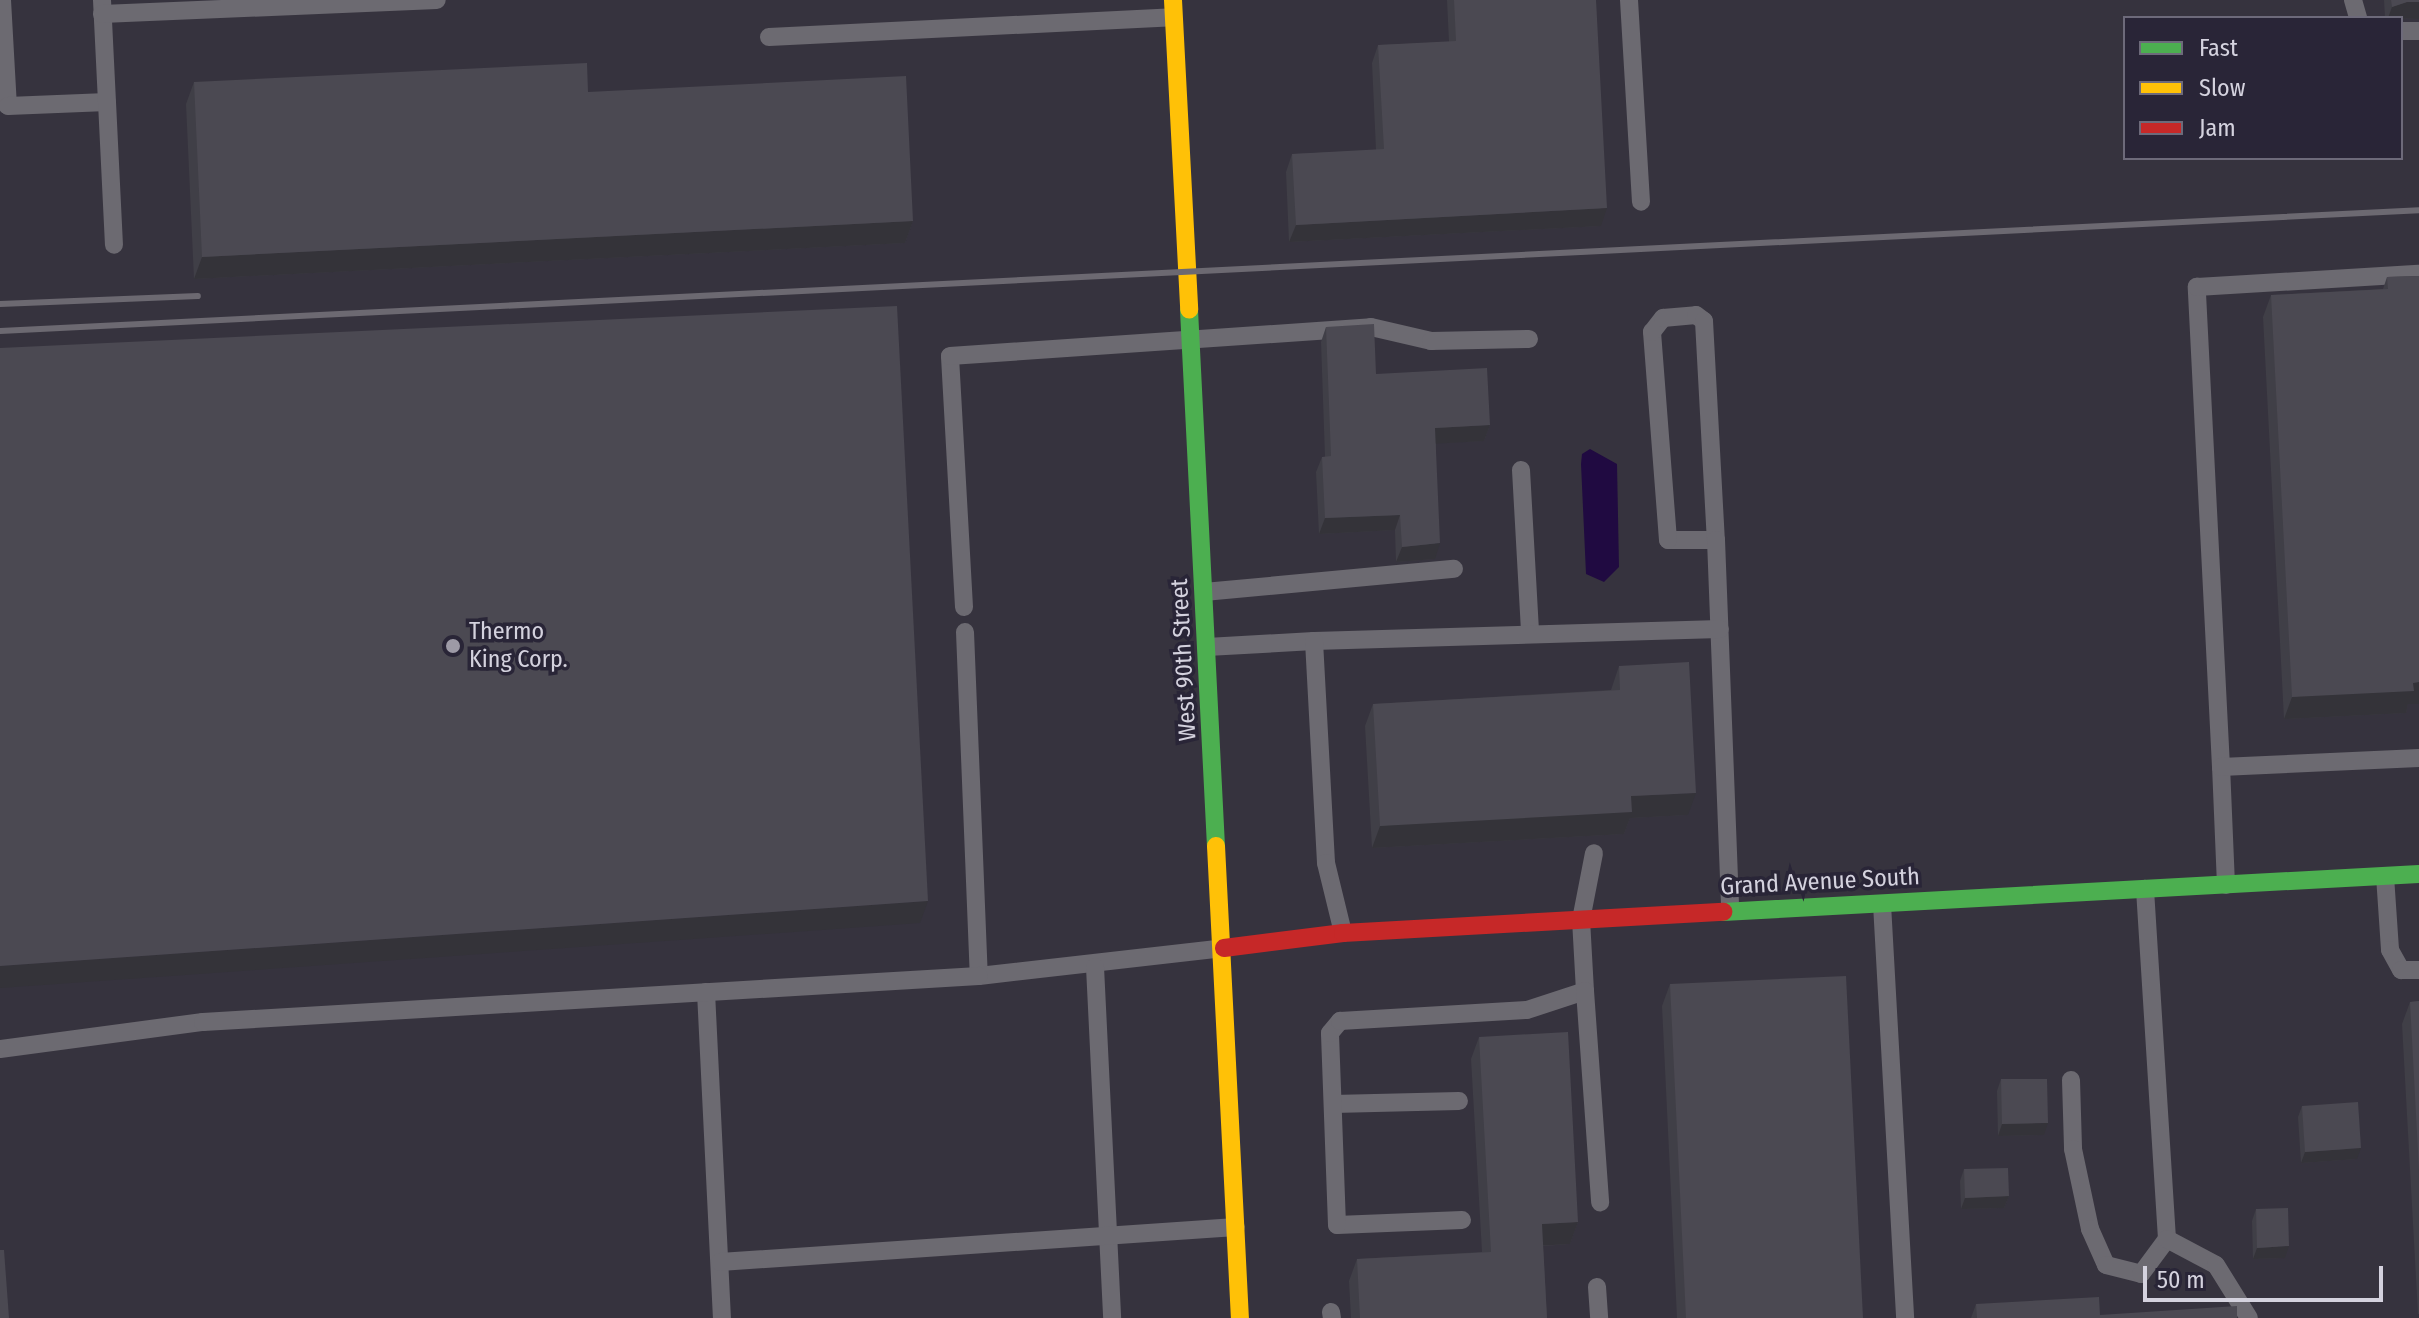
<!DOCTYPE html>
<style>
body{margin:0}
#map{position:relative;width:2419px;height:1318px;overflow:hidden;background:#36333e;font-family:"Fira Sans Condensed",sans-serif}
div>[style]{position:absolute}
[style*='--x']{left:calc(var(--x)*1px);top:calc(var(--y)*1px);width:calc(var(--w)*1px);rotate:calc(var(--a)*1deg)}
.water>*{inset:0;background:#200a41}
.lane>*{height:18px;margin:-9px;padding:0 9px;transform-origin:9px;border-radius:9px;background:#6c6a71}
.fast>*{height:18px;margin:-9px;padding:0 9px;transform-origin:9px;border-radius:9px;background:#4caf50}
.slow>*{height:18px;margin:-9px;padding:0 9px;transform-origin:9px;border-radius:9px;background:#ffc107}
.jam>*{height:18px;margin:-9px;padding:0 9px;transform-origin:9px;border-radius:9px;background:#c62828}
.rail>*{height:6px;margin:-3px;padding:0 3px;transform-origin:3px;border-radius:3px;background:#6c6971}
.wall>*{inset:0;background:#403f47}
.shaded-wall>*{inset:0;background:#343339}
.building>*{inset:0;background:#4b4952}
.dots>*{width:22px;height:22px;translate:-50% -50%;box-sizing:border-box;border:4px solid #292537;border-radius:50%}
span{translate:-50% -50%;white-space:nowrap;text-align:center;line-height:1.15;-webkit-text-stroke:7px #292537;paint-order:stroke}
.poi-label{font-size:24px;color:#d4d2de}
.left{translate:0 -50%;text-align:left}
.street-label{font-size:24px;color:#d4d2de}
.legend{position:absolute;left:2123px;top:16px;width:280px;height:144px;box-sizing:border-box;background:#292537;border:2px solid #6d6a7a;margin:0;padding:10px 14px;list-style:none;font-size:24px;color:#d4d2de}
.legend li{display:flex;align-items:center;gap:16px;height:40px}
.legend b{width:40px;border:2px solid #6d6a7a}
.scale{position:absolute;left:2143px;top:1266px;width:240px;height:36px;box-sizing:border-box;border:4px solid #d4d2de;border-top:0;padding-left:10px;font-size:24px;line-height:28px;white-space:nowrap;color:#d4d2de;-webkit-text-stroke:6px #292537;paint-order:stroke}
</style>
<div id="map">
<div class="water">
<div style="clip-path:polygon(1590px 449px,1617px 464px,1619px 567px,1604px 582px,1586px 574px,1581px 464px,1582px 454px)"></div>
</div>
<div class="lane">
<div style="--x:2;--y:0;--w:106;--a:86.8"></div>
<div style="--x:8;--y:106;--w:99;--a:-2.3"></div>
<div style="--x:102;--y:0;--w:245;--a:87.2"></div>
<div style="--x:1629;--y:0;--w:202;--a:86.6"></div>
<div style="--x:2353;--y:0;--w:19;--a:74"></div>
<div style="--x:102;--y:14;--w:335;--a:-2.4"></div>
<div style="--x:2401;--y:31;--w:18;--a:0"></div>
<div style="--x:769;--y:37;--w:404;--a:-2.8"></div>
<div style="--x:1521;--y:470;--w:163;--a:86.8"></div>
<div style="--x:1716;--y:540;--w:48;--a:180"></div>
<div style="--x:1668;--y:540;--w:209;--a:-94.4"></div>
<div style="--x:1652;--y:332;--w:18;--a:-52"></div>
<div style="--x:1663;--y:318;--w:33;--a:-5"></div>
<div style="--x:1696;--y:315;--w:10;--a:37"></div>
<div style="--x:1704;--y:321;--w:219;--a:86.9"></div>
<div style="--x:1716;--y:540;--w:370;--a:87.8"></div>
<div style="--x:1204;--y:592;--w:251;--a:-5.3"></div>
<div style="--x:964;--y:607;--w:251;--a:-93.2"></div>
<div style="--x:950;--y:356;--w:422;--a:-3.9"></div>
<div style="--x:1371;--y:327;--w:62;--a:13.1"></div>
<div style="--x:1431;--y:341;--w:98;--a:-1.2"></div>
<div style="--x:965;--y:632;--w:344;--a:87.7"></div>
<div style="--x:979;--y:976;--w:246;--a:-6.5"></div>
<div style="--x:1314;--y:641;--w:406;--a:-1.7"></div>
<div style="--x:1207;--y:647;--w:107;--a:-3.2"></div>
<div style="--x:1314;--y:641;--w:222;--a:86.9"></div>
<div style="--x:1326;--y:863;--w:72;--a:76.3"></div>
<div style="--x:2221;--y:767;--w:481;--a:-92.9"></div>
<div style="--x:2197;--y:287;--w:222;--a:-3.4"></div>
<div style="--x:2385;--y:876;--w:74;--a:86.1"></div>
<div style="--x:2390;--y:950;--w:23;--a:61"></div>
<div style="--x:2401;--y:970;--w:18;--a:0"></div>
<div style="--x:2226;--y:885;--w:118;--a:-92.4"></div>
<div style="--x:2221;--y:767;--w:198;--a:-2.6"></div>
<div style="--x:1882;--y:904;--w:415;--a:86.8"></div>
<div style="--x:1095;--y:967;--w:351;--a:87.2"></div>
<div style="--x:1585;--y:991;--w:71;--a:-93.2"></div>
<div style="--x:1581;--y:920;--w:68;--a:-79"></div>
<div style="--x:706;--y:992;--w:326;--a:87.2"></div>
<div style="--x:0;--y:1049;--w:205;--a:-7.6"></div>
<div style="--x:203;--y:1022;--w:777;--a:-3.39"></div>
<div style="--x:2071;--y:1080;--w:69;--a:88.3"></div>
<div style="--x:2073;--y:1149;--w:82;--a:78"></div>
<div style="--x:2090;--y:1229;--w:39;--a:66"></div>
<div style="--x:2106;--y:1265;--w:36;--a:14"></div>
<div style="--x:2141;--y:1274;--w:44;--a:-53.4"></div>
<div style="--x:2167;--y:1239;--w:351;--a:-93.6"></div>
<div style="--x:1333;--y:1104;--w:126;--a:-1.4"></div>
<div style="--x:1462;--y:1220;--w:125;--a:177.7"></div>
<div style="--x:1337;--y:1225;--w:192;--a:-92.1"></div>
<div style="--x:1330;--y:1033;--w:16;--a:-50"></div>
<div style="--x:1340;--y:1021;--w:187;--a:-3.4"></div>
<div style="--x:1527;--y:1010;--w:61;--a:-18.1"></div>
<div style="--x:1585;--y:991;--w:212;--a:85.9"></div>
<div style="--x:2167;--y:1239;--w:55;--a:28"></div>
<div style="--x:2216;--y:1265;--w:62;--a:58.1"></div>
<div style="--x:720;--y:1262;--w:517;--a:-3.88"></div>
<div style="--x:1597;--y:1287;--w:31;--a:86"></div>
<div style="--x:1331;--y:1312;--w:6;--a:81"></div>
</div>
<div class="fast">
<div style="--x:1189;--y:310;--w:537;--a:87.12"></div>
<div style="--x:1723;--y:912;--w:697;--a:-3.13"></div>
</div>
<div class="slow">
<div style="--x:1173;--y:0;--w:310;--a:87"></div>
<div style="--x:1216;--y:846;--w:473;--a:87.1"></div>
</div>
<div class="jam">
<div style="--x:1224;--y:948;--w:120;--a:-7.2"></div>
<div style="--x:1343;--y:933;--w:381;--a:-3.2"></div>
</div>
<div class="rail">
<div style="--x:0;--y:304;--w:198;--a:-2.3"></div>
<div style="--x:0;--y:331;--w:2422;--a:-2.86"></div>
</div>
<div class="wall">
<div style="clip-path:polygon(1447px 0,1596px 0,1601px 226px,1289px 242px,1286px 172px,1292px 154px,1376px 150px,1372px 63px,1378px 45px,1449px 42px)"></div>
<div style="clip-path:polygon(2384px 0,2419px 0,2419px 19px,2385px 18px)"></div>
<div style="clip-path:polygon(194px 82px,588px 92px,913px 221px,905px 243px,194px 279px,186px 104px)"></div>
<div style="clip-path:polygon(2419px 276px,2419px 704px,2408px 704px,2406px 713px,2284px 719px,2263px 317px,2271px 295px,2383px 289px,2387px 277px)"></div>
<div style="clip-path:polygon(1326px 327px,1376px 374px,1490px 425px,1484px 441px,1436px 443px,1435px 559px,1396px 562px,1395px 530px,1319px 534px,1316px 472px,1322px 457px,1325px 457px,1321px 342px)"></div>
<div style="clip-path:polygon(1619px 666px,1688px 815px,1630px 818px,1624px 834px,1372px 848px,1365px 726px,1373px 704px,1611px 690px)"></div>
<div style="clip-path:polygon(1670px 984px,1863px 1318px,1677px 1318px,1662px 1006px)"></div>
<div style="clip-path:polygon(2419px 1001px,2419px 1314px,2418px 1314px,2402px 1024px,2410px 1002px)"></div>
<div style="clip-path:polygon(1479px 1037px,1578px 1222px,1570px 1244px,1543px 1246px,1547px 1318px,1351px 1318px,1349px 1281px,1357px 1259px,1482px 1252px,1471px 1059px)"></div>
<div style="clip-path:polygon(2001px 1079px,2044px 1135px,1998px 1136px,1997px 1091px)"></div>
<div style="clip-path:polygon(2302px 1106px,2357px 1159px,2301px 1163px,2298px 1117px)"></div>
<div style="clip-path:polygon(1964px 1169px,2009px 1196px,2004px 1208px,1961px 1209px,1960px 1181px)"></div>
<div style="clip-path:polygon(2256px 1209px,2285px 1258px,2253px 1259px,2252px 1221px)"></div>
<div style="clip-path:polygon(1976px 1304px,2100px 1315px,2237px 1318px,1971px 1318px)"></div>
</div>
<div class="shaded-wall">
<div style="clip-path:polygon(2407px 2px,2419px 2px,2419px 19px,2388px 18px,2392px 7px)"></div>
<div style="clip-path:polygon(1607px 208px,1601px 226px,1289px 242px,1296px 225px)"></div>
<div style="clip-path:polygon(913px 221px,905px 243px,194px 279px,202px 257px)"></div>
<div style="clip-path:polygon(1490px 425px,1484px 441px,1429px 444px,1435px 428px)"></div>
<div style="clip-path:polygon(1400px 515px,1395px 530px,1319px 534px,1325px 518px)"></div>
<div style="clip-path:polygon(1440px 543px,1435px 559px,1396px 562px,1402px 547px)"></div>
<div style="clip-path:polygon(2419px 682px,2419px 704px,2408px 704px,2406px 713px,2284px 719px,2292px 697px)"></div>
<div style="clip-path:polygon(1696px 793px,1688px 815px,1630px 818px,1624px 834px,1372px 848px,1380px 826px,1631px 796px)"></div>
<div style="clip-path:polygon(928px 901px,920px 923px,0 988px,0 966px)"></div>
<div style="clip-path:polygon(2048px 1123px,2044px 1135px,1998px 1136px,2002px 1124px)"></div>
<div style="clip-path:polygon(2361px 1148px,2357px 1159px,2301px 1163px,2305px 1152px)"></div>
<div style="clip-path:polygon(2009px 1196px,2004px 1208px,1961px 1209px,1965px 1198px)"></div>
<div style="clip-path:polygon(1578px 1222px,1570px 1244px,1534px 1246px,1542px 1224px)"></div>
<div style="clip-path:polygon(2289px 1246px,2285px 1258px,2253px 1259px,2257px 1248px)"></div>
</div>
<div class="building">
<div style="clip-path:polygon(1454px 0,1596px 0,1607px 208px,1296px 225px,1292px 154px,1384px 149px,1378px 45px,1456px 41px)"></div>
<div style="clip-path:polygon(2391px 0,2419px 0,2419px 2px,2407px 2px,2392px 7px)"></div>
<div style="clip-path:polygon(587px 63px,588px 92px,906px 76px,913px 221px,202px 257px,194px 82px)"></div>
<div style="clip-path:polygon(2419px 276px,2419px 682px,2413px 683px,2414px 691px,2292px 697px,2271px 295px,2388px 289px,2387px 277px)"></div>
<div style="clip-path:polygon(897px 306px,928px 901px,0 966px,0 348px)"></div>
<div style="clip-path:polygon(1374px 324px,1376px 374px,1487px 368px,1490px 425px,1435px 428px,1440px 543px,1402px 547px,1400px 515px,1325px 518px,1322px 457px,1331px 456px,1326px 327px)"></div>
<div style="clip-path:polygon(1689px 662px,1696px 793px,1631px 796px,1632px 812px,1380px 826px,1373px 704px,1620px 690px,1619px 666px)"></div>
<div style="clip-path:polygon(1846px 976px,1863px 1318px,1686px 1318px,1670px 984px)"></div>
<div style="clip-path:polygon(2419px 1001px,2419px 1170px,2410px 1002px)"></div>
<div style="clip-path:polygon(1568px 1032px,1578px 1222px,1542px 1224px,1547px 1318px,1360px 1318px,1357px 1259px,1491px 1252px,1479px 1037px)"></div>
<div style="clip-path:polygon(2001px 1079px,2047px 1079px,2048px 1123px,2002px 1124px)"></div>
<div style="clip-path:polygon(2358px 1102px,2361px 1148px,2305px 1152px,2302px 1106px)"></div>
<div style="clip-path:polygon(2008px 1168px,2009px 1196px,1965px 1198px,1964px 1169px)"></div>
<div style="clip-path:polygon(2288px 1208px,2289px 1246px,2257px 1248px,2256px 1209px)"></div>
<div style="clip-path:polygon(0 1250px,4px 1250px,9px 1318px,0 1318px)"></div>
<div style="clip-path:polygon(2099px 1297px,2100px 1315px,2237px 1306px,2237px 1318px,1977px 1318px,1976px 1304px)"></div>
</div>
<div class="dots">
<div style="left:453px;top:646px;background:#9d9aa6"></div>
</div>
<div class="poi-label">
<span class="left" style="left:469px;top:646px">Thermo<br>King Corp.</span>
</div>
<div class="street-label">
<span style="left:1184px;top:660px;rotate:-93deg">West 90th Street</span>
<span style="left:1820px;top:882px;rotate:-3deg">Grand Avenue South</span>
</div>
<ul class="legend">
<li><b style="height:10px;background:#4caf50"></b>Fast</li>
<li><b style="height:10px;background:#ffc107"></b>Slow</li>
<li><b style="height:10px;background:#c62828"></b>Jam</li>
</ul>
<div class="scale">50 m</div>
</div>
